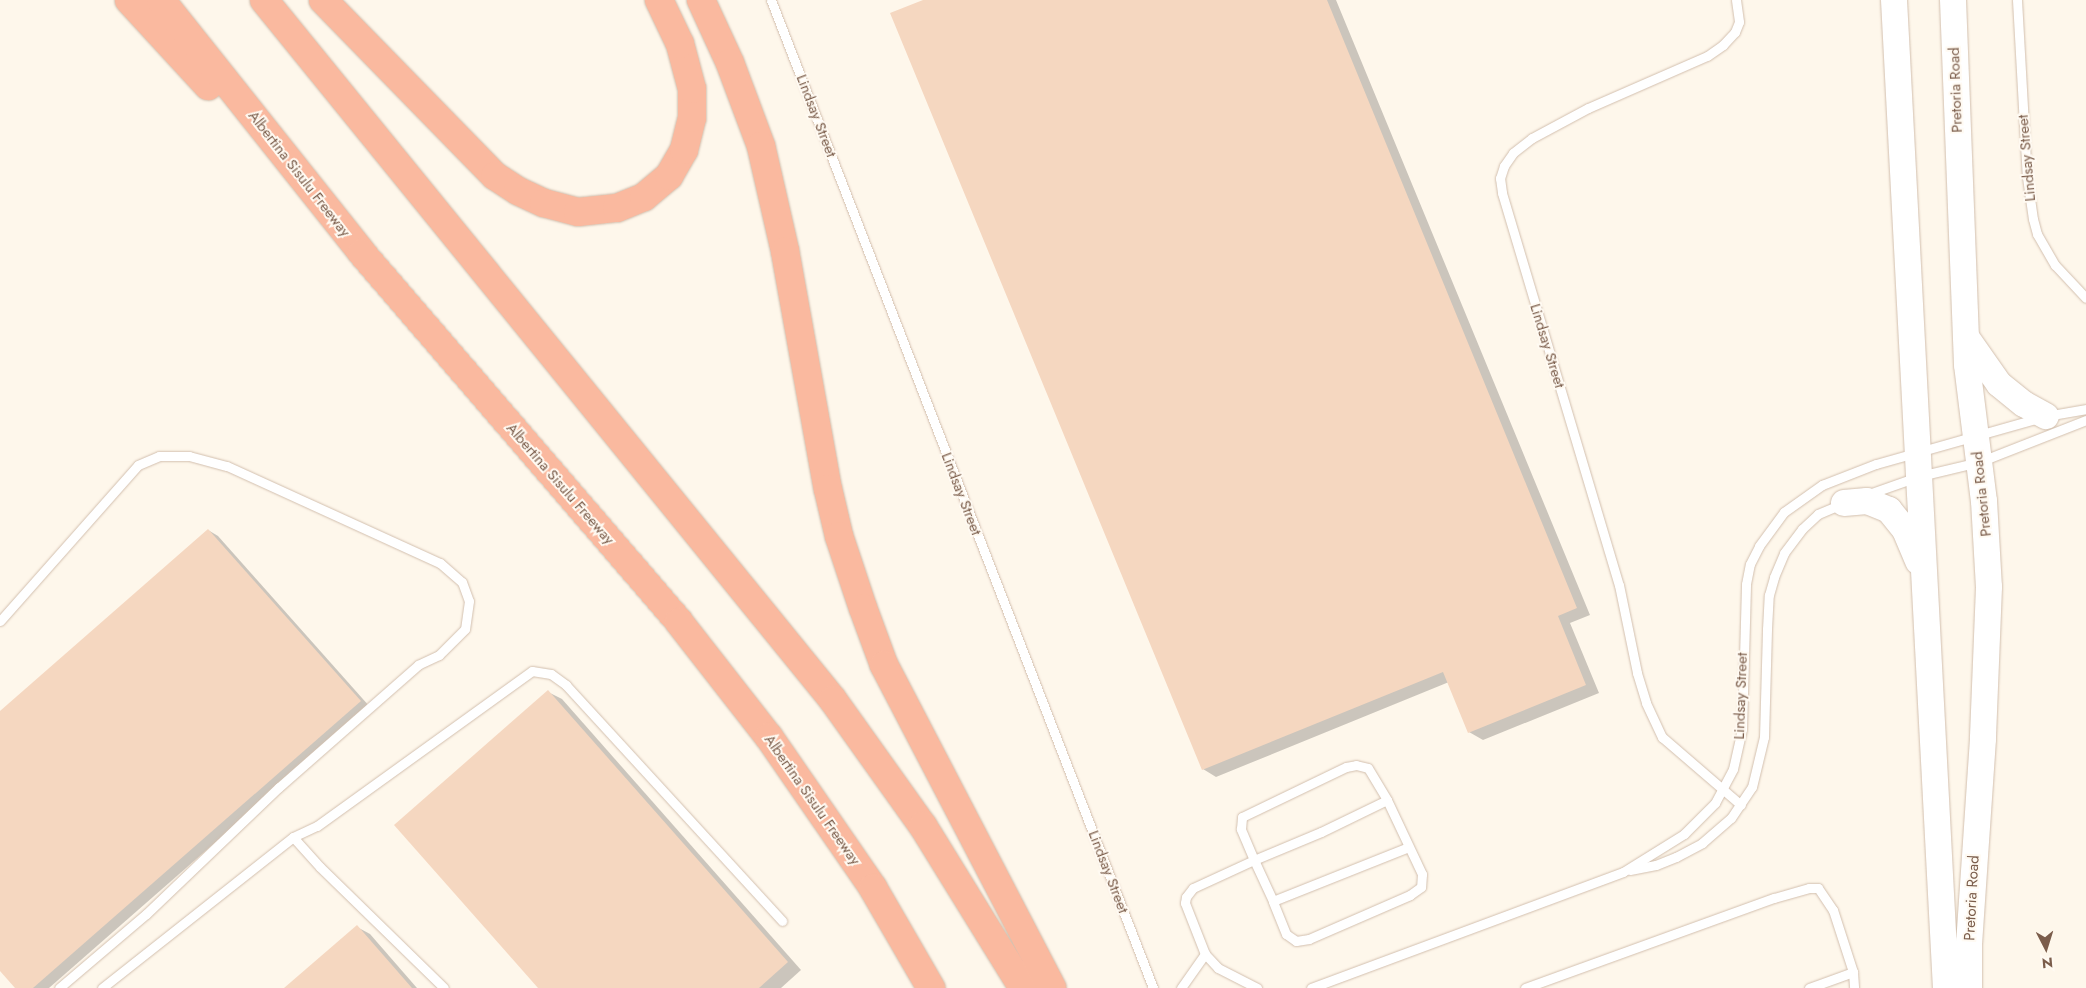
<!DOCTYPE html>
<style>
body{margin:0}
#map{position:relative;width:2086px;height:988px;overflow:hidden;background:#fef7eb;font-family:Jost,sans-serif}
div>[style]{position:absolute}
[style*='--x']{left:calc(var(--x)*1px);top:calc(var(--y)*1px);width:calc(var(--w)*1px);rotate:calc(var(--a)*1deg)}
.shadow>*{inset:0;background:#0003}
.building>*{inset:0;background:#f5d7c0}
.roads{filter:drop-shadow(0 0 1px #d2bfae) drop-shadow(0 0 1px #d2bfae)}
.service>*{height:9px;margin:-4.5px;padding:0 4.5px;transform-origin:4.5px;border-radius:4.5px;background:#fff}
.secondary>*{height:26px;margin:-13px;padding:0 13px;transform-origin:13px;border-radius:13px;background:#fff}
.motorway>*{height:28px;margin:-14px;padding:0 14px;transform-origin:14px;border-radius:14px;background:#fab99f}
span{translate:-50% -50%;white-space:nowrap;text-align:center;line-height:1.15;-webkit-text-stroke:4px #fffaf2;paint-order:stroke}
.street-label{font-size:15px;color:#7b5d4b}
.north{position:absolute;left:2021px;top:923px;width:50px;height:50px;-webkit-text-stroke:4px #fffaf2;paint-order:stroke;rotate:175deg;font-size:14px;font-weight:700;line-height:20px;text-align:center;color:#7b5d4b}
.north::after{content:'';display:block;margin:auto;width:18px;height:22px;background:#7b5d4b;clip-path:polygon(50% 0,100% 100%,50% 72%,0 100%)}
</style>
<div id="map">
<div class="shadow">
<div style="clip-path:polygon(927px 0,1336px 0,1590px 615px,1570px 623px,1599px 693px,1483px 740px,1469px 732px,1449px 682px,1216px 777px,1203px 769px)"></div>
<div style="clip-path:polygon(208px 530px,218px 536px,370px 707px,49px 988px,17px 988px,0 969px,0 713px)"></div>
<div style="clip-path:polygon(548px 692px,562px 699px,801px 970px,781px 988px,539px 988px)"></div>
<div style="clip-path:polygon(357px 927px,370px 934px,417px 988px,286px 988px)"></div>
</div>
<div class="building">
<div style="clip-path:polygon(923px 0,1327px 0,1577px 608px,1558px 616px,1586px 685px,1468px 733px,1443px 672px,1202px 770px,890px 13px)"></div>
<div style="clip-path:polygon(208px 529px,361px 701px,33px 988px,15px 988px,0 971px,0 711px)"></div>
<div style="clip-path:polygon(548px 690px,788px 962px,759px 988px,538px 988px,394px 825px)"></div>
<div style="clip-path:polygon(357px 925px,412px 988px,284px 988px)"></div>
</div>
<div class="roads">
<div class="service">
<div style="--x:771;--y:0;--w:1059;--a:68.86"></div>
<div style="--x:1736;--y:0;--w:22;--a:82"></div>
<div style="--x:1739;--y:22;--w:11;--a:112"></div>
<div style="--x:1735;--y:32;--w:18;--a:133"></div>
<div style="--x:1723;--y:45;--w:19;--a:145"></div>
<div style="--x:1707;--y:56;--w:130;--a:156.4"></div>
<div style="--x:1588;--y:108;--w:64;--a:151.8"></div>
<div style="--x:1532;--y:138;--w:24;--a:142"></div>
<div style="--x:1513;--y:153;--w:16;--a:125"></div>
<div style="--x:1504;--y:166;--w:13;--a:108"></div>
<div style="--x:1500;--y:178;--w:15;--a:82"></div>
<div style="--x:1502;--y:193;--w:409;--a:73.4"></div>
<div style="--x:1619;--y:585;--w:90;--a:78.4"></div>
<div style="--x:1637;--y:673;--w:31;--a:73"></div>
<div style="--x:1646;--y:703;--w:38;--a:65"></div>
<div style="--x:1662;--y:737;--w:104;--a:40.7"></div>
<div style="--x:2017;--y:0;--w:177;--a:86.8"></div>
<div style="--x:2027;--y:177;--w:42;--a:81.9"></div>
<div style="--x:2033;--y:219;--w:16;--a:75"></div>
<div style="--x:2037;--y:234;--w:36;--a:60"></div>
<div style="--x:2055;--y:265;--w:45;--a:46.8"></div>
<div style="--x:1866;--y:495;--w:57;--a:-19.4"></div>
<div style="--x:1920;--y:476;--w:61;--a:-13.3"></div>
<div style="--x:1979;--y:462;--w:115;--a:-21.4"></div>
<div style="--x:0;--y:621;--w:208;--a:-48.5"></div>
<div style="--x:138;--y:465;--w:23;--a:-23"></div>
<div style="--x:159;--y:456;--w:30;--a:0"></div>
<div style="--x:189;--y:456;--w:39;--a:15"></div>
<div style="--x:227;--y:466;--w:234;--a:24.5"></div>
<div style="--x:440;--y:563;--w:29;--a:41"></div>
<div style="--x:462;--y:582;--w:20;--a:70"></div>
<div style="--x:469;--y:601;--w:28;--a:98"></div>
<div style="--x:465;--y:629;--w:37;--a:135"></div>
<div style="--x:439;--y:655;--w:23;--a:155"></div>
<div style="--x:418;--y:665;--w:185;--a:138.7"></div>
<div style="--x:279;--y:787;--w:184;--a:136.3"></div>
<div style="--x:146;--y:914;--w:114;--a:139.6"></div>
<div style="--x:1387;--y:800;--w:73;--a:154.1"></div>
<div style="--x:1321;--y:832;--w:73;--a:157.3"></div>
<div style="--x:1254;--y:860;--w:45;--a:65.1"></div>
<div style="--x:1273;--y:901;--w:146;--a:-21.7"></div>
<div style="--x:293;--y:837;--w:26;--a:-25"></div>
<div style="--x:317;--y:826;--w:265;--a:-35.8"></div>
<div style="--x:532;--y:671;--w:19;--a:9"></div>
<div style="--x:551;--y:674;--w:19;--a:36"></div>
<div style="--x:566;--y:685;--w:320;--a:47.5"></div>
<div style="--x:1630;--y:870;--w:26;--a:-11"></div>
<div style="--x:1656;--y:865;--w:22;--a:-22"></div>
<div style="--x:1676;--y:857;--w:30;--a:-28"></div>
<div style="--x:1702;--y:843;--w:38;--a:-41"></div>
<div style="--x:1731;--y:818;--w:37;--a:-56"></div>
<div style="--x:1752;--y:787;--w:51;--a:-76.5"></div>
<div style="--x:1764;--y:737;--w:108;--a:-88.4"></div>
<div style="--x:1767;--y:629;--w:34;--a:-87"></div>
<div style="--x:1769;--y:595;--w:19;--a:-74"></div>
<div style="--x:1774;--y:577;--w:26;--a:-67"></div>
<div style="--x:1784;--y:553;--w:30;--a:-53"></div>
<div style="--x:1802;--y:529;--w:22;--a:-43"></div>
<div style="--x:1818;--y:514;--w:26;--a:-23"></div>
<div style="--x:1205;--y:954;--w:55;--a:-111.4"></div>
<div style="--x:1185;--y:903;--w:6;--a:-81"></div>
<div style="--x:1186;--y:897;--w:11;--a:-52"></div>
<div style="--x:1193;--y:888;--w:67;--a:-24.7"></div>
<div style="--x:1254;--y:860;--w:34;--a:-113"></div>
<div style="--x:1241;--y:829;--w:12;--a:-85"></div>
<div style="--x:1242;--y:817;--w:115;--a:-25.7"></div>
<div style="--x:1346;--y:767;--w:10;--a:-11"></div>
<div style="--x:1356;--y:765;--w:12;--a:14"></div>
<div style="--x:1368;--y:768;--w:37;--a:59"></div>
<div style="--x:1387;--y:800;--w:82;--a:64.7"></div>
<div style="--x:1422;--y:874;--w:13;--a:94"></div>
<div style="--x:1421;--y:887;--w:14;--a:144"></div>
<div style="--x:1410;--y:895;--w:110;--a:156.5"></div>
<div style="--x:1309;--y:939;--w:13;--a:171"></div>
<div style="--x:1296;--y:941;--w:12;--a:-145"></div>
<div style="--x:1286;--y:934;--w:35;--a:-112"></div>
<div style="--x:102;--y:988;--w:243;--a:-38.3"></div>
<div style="--x:293;--y:837;--w:40;--a:48"></div>
<div style="--x:320;--y:867;--w:173;--a:44.3"></div>
<div style="--x:1181;--y:988;--w:42;--a:-54.8"></div>
<div style="--x:1205;--y:954;--w:19;--a:47"></div>
<div style="--x:1218;--y:968;--w:44;--a:27.1"></div>
<div style="--x:1311;--y:988;--w:333;--a:-20.4"></div>
<div style="--x:1623;--y:872;--w:72;--a:-31.9"></div>
<div style="--x:1684;--y:834;--w:44;--a:-45"></div>
<div style="--x:1715;--y:803;--w:38;--a:-62"></div>
<div style="--x:1733;--y:769;--w:41;--a:-77.3"></div>
<div style="--x:1742;--y:729;--w:145;--a:-88.4"></div>
<div style="--x:1746;--y:584;--w:20;--a:-79"></div>
<div style="--x:1750;--y:564;--w:20;--a:-63"></div>
<div style="--x:1759;--y:546;--w:42;--a:-53.7"></div>
<div style="--x:1784;--y:512;--w:47;--a:-35.4"></div>
<div style="--x:1822;--y:485;--w:58;--a:-21.3"></div>
<div style="--x:1876;--y:464;--w:177;--a:-15.8"></div>
<div style="--x:2046;--y:416;--w:41;--a:-9.9"></div>
<div style="--x:1525;--y:988;--w:265;--a:-19.9"></div>
<div style="--x:1774;--y:898;--w:36;--a:-16"></div>
<div style="--x:1809;--y:888;--w:9;--a:0"></div>
<div style="--x:1818;--y:888;--w:27;--a:56"></div>
<div style="--x:1833;--y:910;--w:65;--a:72.1"></div>
<div style="--x:1853;--y:972;--w:16;--a:86"></div>
<div style="--x:1809;--y:988;--w:47;--a:-20"></div>
</div>
<div class="secondary">
<div style="--x:1894;--y:0;--w:989;--a:86.99"></div>
<div style="--x:1953;--y:0;--w:365;--a:87.8"></div>
<div style="--x:1967;--y:365;--w:137;--a:82.9"></div>
<div style="--x:1984;--y:501;--w:86;--a:86.7"></div>
<div style="--x:1989;--y:587;--w:152;--a:92.3"></div>
<div style="--x:1983;--y:739;--w:203;--a:93.9"></div>
<div style="--x:1969;--y:942;--w:46;--a:90"></div>
<div style="--x:1966;--y:337;--w:57;--a:54.9"></div>
<div style="--x:1999;--y:384;--w:32;--a:39"></div>
<div style="--x:2024;--y:404;--w:25;--a:29"></div>
<div style="--x:1844;--y:503;--w:23;--a:-5"></div>
<div style="--x:1867;--y:501;--w:24;--a:22"></div>
<div style="--x:1889;--y:510;--w:26;--a:51"></div>
<div style="--x:1905;--y:530;--w:34;--a:67"></div>
</div>
<div class="motorway">
<div style="--x:129;--y:0;--w:117;--a:47.4"></div>
<div style="--x:161;--y:0;--w:323;--a:51.5"></div>
<div style="--x:362;--y:253;--w:486;--a:49.3"></div>
<div style="--x:679;--y:622;--w:146;--a:52"></div>
<div style="--x:769;--y:737;--w:183;--a:55.4"></div>
<div style="--x:873;--y:888;--w:116;--a:59.9"></div>
<div style="--x:264;--y:0;--w:902;--a:50.89"></div>
<div style="--x:833;--y:700;--w:155;--a:54.5"></div>
<div style="--x:923;--y:826;--w:190;--a:58.3"></div>
<div style="--x:323;--y:0;--w:246;--a:45.7"></div>
<div style="--x:495;--y:176;--w:27;--a:33"></div>
<div style="--x:518;--y:191;--w:29;--a:25"></div>
<div style="--x:544;--y:203;--w:35;--a:15"></div>
<div style="--x:578;--y:212;--w:39;--a:-6"></div>
<div style="--x:617;--y:208;--w:29;--a:-22"></div>
<div style="--x:644;--y:197;--w:33;--a:-40"></div>
<div style="--x:669;--y:176;--w:30;--a:-60"></div>
<div style="--x:684;--y:150;--w:33;--a:-76"></div>
<div style="--x:692;--y:118;--w:29;--a:-90"></div>
<div style="--x:692;--y:89;--w:47;--a:-104.9"></div>
<div style="--x:680;--y:44;--w:49;--a:-115.5"></div>
<div style="--x:701;--y:0;--w:69;--a:65.3"></div>
<div style="--x:730;--y:63;--w:89;--a:69.5"></div>
<div style="--x:761;--y:146;--w:108;--a:77.1"></div>
<div style="--x:785;--y:251;--w:242;--a:79.8"></div>
<div style="--x:828;--y:489;--w:48;--a:76.8"></div>
<div style="--x:839;--y:536;--w:76;--a:71.6"></div>
<div style="--x:863;--y:608;--w:61;--a:69.8"></div>
<div style="--x:884;--y:665;--w:364;--a:62.5"></div>
</div>
</div>
<div class="street-label">
<span style="left:1956px;top:90px;rotate:-92deg">Pretoria Road</span>
<span style="left:816px;top:116px;rotate:69deg">Lindsay Street</span>
<span style="left:2027px;top:158px;rotate:-95deg">Lindsay Street</span>
<span style="left:299px;top:174px;rotate:52deg">Albertina Sisulu Freeway</span>
<span style="left:1547px;top:346px;rotate:73deg">Lindsay Street</span>
<span style="left:560px;top:484px;rotate:49deg">Albertina Sisulu Freeway</span>
<span style="left:961px;top:494px;rotate:69deg">Lindsay Street</span>
<span style="left:1982px;top:494px;rotate:-96deg">Pretoria Road</span>
<span style="left:1741px;top:696px;rotate:-88deg">Lindsay Street</span>
<span style="left:812px;top:800px;rotate:55deg">Albertina Sisulu Freeway</span>
<span style="left:1108px;top:872px;rotate:69deg">Lindsay Street</span>
<span style="left:1972px;top:898px;rotate:-87deg">Pretoria Road</span>
</div>
<div class="north">N</div>
</div>
